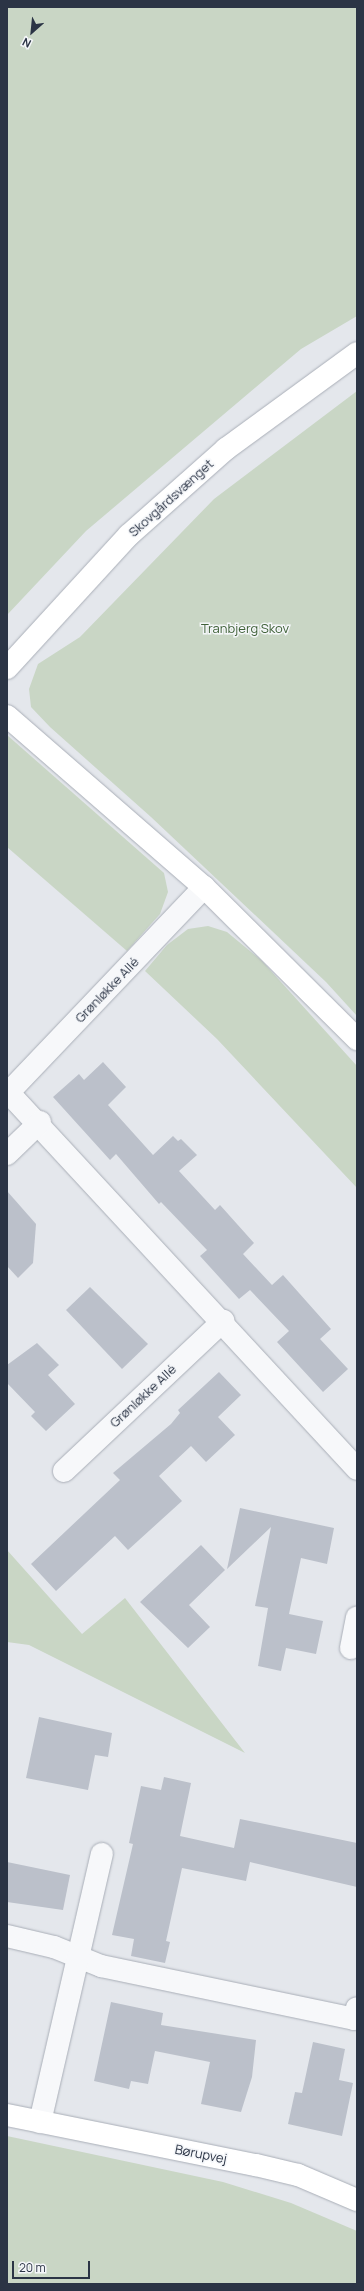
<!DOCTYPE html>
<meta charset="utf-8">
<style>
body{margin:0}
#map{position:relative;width:364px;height:2291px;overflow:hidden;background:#e4e7ec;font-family:Manrope,sans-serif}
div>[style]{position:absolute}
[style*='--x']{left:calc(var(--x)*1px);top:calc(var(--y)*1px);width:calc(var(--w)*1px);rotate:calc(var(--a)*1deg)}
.green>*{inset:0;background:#c9d6c5}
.building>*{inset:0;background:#bbc0ca}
.roads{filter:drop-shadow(0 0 1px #a9aeb7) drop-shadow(0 0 1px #a9aeb7)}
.street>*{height:22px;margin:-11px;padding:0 11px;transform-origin:11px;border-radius:11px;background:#f7f8fa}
.secondary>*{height:22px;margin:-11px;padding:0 11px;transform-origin:11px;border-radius:11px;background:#fff}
span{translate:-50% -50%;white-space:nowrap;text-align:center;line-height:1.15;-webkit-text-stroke:3px #f4f6f9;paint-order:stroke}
.street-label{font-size:13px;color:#2b3445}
.park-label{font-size:13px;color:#3f6138}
.frame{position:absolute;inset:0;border:8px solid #2b3445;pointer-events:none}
.north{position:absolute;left:12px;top:12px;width:40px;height:40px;-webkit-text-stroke:3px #f4f6f9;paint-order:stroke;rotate:207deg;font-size:11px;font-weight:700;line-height:16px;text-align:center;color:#2b3445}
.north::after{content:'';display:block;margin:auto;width:14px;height:18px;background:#2b3445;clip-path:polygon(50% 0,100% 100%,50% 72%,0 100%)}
.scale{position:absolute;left:12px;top:2261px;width:78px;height:18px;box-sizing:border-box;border:2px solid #2b3445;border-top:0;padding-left:5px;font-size:12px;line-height:14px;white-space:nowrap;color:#2b3445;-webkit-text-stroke:3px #f4f6f9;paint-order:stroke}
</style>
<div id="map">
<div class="green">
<div style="clip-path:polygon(7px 7px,357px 7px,357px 316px,301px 349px,86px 531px,7px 615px)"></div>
<div style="clip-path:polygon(357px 391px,357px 1016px,326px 982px,151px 817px,50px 727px,31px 707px,29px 689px,38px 664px,80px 637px,214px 499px)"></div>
<div style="clip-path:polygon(7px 735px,164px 873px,168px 892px,160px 914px,127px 951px,7px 847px)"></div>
<div style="clip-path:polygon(208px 926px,227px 932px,262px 961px,357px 1066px,357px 1188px,217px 1039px,145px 971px,167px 945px,188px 929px)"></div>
<div style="clip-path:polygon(7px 1550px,82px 1634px,125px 1598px,245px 1753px,29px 1645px,7px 1642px)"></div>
<div style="clip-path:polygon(7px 2136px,223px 2182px,291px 2203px,357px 2231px,357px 2284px,7px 2284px)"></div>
</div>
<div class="building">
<div style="clip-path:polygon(103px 1062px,126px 1087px,108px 1105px,153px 1155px,173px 1136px,178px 1141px,181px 1139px,197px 1155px,179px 1171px,215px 1210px,220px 1205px,254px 1243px,243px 1254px,272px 1285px,283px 1275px,331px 1329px,320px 1339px,348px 1369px,323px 1392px,277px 1342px,289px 1331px,250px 1290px,239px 1299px,200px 1256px,207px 1250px,161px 1202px,159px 1204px,116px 1154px,110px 1160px,53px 1097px,79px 1074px,84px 1080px)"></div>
<div style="clip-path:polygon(7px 1191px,36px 1224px,33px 1263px,18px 1278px,7px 1266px)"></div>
<div style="clip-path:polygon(90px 1287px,148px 1344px,122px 1369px,66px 1310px)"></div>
<div style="clip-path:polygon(37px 1343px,59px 1365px,48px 1375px,75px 1404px,46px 1431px,31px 1416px,35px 1412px,7px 1383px,7px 1365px)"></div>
<div style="clip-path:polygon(219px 1372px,241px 1395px,218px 1417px,235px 1435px,206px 1462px,191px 1446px,159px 1476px,182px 1501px,128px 1550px,115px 1536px,56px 1591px,31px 1564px,120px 1480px,113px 1473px,171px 1424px,180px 1413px,178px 1410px)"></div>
<div style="clip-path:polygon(240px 1508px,334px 1528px,327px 1564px,301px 1558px,289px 1614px,323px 1621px,316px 1654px,286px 1648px,281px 1671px,258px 1666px,268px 1608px,255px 1606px,271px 1527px,227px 1569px)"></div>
<div style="clip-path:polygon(201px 1545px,225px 1570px,189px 1605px,210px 1627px,188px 1648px,140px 1602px)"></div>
<div style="clip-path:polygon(39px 1717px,112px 1733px,108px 1757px,95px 1755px,88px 1790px,26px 1778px)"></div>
<div style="clip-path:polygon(164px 1777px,191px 1783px,180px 1836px,234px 1848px,240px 1819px,357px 1843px,357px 1887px,250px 1862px,246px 1881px,182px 1868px,166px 1941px,170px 1942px,165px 1963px,131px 1956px,134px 1939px,112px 1935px,133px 1844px,129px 1843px,141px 1786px,161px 1790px)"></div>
<div style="clip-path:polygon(7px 1862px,70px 1875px,63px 1910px,7px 1902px)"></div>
<div style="clip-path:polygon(111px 2002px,163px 2013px,161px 2025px,256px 2040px,252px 2077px,241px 2112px,201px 2104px,210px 2062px,155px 2051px,148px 2084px,131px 2081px,129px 2089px,94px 2081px)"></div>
<div style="clip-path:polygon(313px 2042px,345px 2049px,339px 2080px,353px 2083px,342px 2136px,288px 2124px,295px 2092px,302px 2093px)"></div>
</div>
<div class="roads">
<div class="street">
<div style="--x:7;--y:1091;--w:515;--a:47.2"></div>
<div style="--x:9;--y:1092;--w:283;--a:-46.4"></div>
<div style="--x:7;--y:1154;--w:46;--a:-44.1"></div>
<div style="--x:64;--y:1471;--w:219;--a:-43.3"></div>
<div style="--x:351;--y:1648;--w:31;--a:-79"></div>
<div style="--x:7;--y:1936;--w:48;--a:13.2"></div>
<div style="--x:54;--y:1947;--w:51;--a:22"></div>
<div style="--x:101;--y:1966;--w:258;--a:11.8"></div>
<div style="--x:354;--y:2019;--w:11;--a:-75"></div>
<div style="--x:40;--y:2122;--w:275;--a:-77"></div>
</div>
<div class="secondary">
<div style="--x:7;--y:668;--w:180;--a:-47.5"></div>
<div style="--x:129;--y:535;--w:130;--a:-41.6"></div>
<div style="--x:226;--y:449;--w:162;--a:-36.2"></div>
<div style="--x:7;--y:716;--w:261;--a:41"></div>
<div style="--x:204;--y:887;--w:216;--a:44.8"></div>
<div style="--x:7;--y:2115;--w:254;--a:11.4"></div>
<div style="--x:256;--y:2165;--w:43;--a:13.4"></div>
<div style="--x:298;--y:2175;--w:64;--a:23"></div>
</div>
</div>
<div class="street-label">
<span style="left:171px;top:498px;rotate:-42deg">Skovgårdsvænget</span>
<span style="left:107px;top:990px;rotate:-46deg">Grønløkke Allé</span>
<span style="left:143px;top:1396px;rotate:-43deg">Grønløkke Allé</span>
<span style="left:201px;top:2154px;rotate:11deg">Børupvej</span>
</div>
<div class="park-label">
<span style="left:245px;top:628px">Tranbjerg Skov</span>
</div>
<div class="frame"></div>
<div class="north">N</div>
<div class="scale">20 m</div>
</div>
